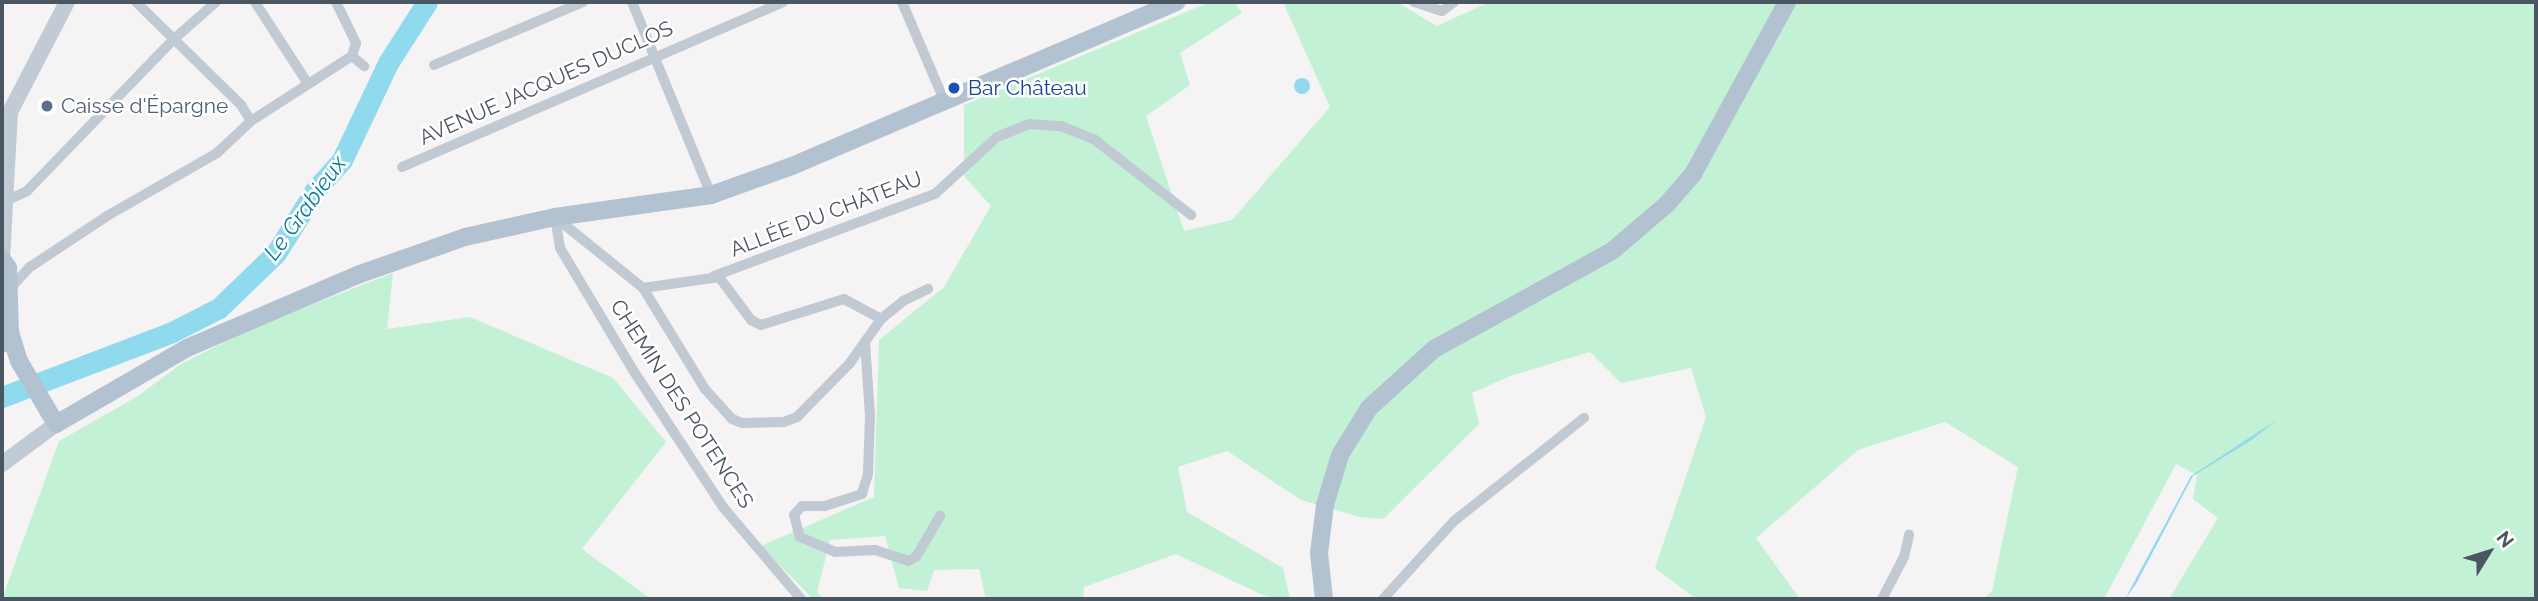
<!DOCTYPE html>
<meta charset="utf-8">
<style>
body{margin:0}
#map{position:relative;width:2538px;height:601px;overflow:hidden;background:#f5f3f3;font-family:Raleway,sans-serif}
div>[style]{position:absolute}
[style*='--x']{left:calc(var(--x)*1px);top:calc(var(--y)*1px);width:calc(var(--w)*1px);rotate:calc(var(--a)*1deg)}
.green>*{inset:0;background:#c3f1d5}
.water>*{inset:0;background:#90daee}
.round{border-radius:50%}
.river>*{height:21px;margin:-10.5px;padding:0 10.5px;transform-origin:10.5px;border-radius:10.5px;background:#90daee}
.minor>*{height:10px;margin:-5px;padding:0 5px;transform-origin:5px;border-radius:5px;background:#c1cad2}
.secondary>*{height:16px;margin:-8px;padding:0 8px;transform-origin:8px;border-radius:8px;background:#c1cbd6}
.primary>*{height:18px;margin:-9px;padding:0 9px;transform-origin:9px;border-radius:9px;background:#b3c2d1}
.dots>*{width:19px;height:19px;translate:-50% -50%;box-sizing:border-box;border:4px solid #fff;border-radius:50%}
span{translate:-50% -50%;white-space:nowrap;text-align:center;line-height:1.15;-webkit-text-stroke:5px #fff;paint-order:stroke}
.street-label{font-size:21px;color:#4a5661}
.transit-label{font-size:21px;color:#164399}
.left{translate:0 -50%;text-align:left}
.service-label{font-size:21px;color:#4e5e75}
.water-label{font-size:23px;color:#0c7c9b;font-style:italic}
.frame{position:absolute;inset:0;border:4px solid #4a5661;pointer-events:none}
.north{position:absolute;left:2454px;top:517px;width:70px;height:70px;-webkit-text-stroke:5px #fff;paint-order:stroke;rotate:52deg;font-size:19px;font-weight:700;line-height:28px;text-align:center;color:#4a5661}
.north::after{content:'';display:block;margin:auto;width:24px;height:32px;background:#4a5661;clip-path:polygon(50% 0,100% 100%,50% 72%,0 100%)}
</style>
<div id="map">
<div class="green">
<div style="clip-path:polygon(1210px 2px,1235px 2px,1242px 13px,1180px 53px,1190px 85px,1146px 116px,1184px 231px,1232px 220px,1330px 107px,1283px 2px,1397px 2px,1437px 26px,1489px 2px,2536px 2px,2536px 599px,2169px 599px,2218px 518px,2193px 499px,2197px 475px,2176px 464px,2104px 599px,1983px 599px,1992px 591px,2018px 467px,1945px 422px,1858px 450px,1756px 538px,1800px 599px,1696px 599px,1655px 568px,1706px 417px,1691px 368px,1621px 383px,1590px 352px,1510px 376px,1472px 393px,1479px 424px,1383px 519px,1360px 517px,1301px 500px,1227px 451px,1178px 467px,1187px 512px,1283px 568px,1290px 599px,1271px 599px,1176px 554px,1084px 587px,1083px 599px,986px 599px,979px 569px,934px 570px,927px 591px,899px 588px,885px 536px,830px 540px,817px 592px,823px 599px,813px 599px,761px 546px,874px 497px,879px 340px,944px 287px,991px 206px,964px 176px,964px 105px)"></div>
<div style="clip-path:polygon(393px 273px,387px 329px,470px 317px,613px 378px,666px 442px,582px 549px,651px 599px,2px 599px,59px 441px,138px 396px,181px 364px,254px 327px)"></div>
</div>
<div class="water">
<div class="round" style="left:1294px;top:78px;width:16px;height:16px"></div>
<div style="clip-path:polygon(2278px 419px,2253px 439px,2193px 476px,2136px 584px,2125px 599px,2191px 476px)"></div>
</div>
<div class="river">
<div style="--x:2;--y:397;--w:182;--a:-20.9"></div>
<div style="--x:172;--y:332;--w:53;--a:-27.1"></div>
<div style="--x:219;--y:308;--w:79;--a:-44"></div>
<div style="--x:276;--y:253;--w:75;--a:-58"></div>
<div style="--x:316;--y:189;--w:39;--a:-48"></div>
<div style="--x:342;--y:160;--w:107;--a:-64.6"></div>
<div style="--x:388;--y:63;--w:72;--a:-57.4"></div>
</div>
<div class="minor">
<div style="--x:136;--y:2;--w:147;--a:44.4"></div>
<div style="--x:241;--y:105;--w:19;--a:58"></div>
<div style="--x:255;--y:2;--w:98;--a:57.1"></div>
<div style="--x:336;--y:2;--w:46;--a:64"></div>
<div style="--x:356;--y:43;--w:14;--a:107"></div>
<div style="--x:632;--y:2;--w:209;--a:67.7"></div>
<div style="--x:902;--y:2;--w:107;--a:66.8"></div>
<div style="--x:1414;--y:2;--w:29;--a:18"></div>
<div style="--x:1442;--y:11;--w:15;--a:-37"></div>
<div style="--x:352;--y:56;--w:16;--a:40"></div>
<div style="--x:434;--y:65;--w:162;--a:-22.9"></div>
<div style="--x:402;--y:167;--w:415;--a:-23.4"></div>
<div style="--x:8;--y:200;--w:21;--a:-25"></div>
<div style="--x:27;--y:191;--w:211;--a:-46"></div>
<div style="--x:174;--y:39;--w:56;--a:-41.4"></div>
<div style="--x:714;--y:276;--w:236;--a:-20.4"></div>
<div style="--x:935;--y:194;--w:84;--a:-42.6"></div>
<div style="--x:997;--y:137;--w:35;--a:-22"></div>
<div style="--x:1029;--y:124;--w:32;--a:4"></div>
<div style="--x:1061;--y:126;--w:37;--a:22"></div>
<div style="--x:1095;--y:140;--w:122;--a:38"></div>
<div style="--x:643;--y:288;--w:77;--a:-8.2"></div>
<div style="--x:719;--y:277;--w:54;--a:53.3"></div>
<div style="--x:751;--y:320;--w:11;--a:27"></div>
<div style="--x:761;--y:325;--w:87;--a:-17.4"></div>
<div style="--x:844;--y:299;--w:42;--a:28.4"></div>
<div style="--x:881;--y:319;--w:28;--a:-39"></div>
<div style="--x:903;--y:301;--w:28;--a:-26"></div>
<div style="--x:9;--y:290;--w:31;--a:-48"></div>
<div style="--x:30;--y:267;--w:92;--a:-33.5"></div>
<div style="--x:107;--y:216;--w:127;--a:-29.8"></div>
<div style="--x:217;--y:153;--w:47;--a:-43.3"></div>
<div style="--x:251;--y:121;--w:120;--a:-32.8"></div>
<div style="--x:865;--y:342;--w:74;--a:86.1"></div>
<div style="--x:870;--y:416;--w:58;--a:92"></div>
<div style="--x:868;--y:474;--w:21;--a:107"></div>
<div style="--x:862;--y:494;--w:40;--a:162"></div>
<div style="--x:824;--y:506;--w:22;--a:180"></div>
<div style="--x:802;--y:506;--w:12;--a:132"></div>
<div style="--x:794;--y:515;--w:23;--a:75"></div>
<div style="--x:800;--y:537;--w:38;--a:23"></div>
<div style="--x:835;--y:552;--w:40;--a:-2.9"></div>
<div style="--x:875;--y:550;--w:35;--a:18"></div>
<div style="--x:908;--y:561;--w:9;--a:-27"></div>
<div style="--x:916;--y:557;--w:48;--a:-59.7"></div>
<div style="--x:801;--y:599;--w:121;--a:-130.3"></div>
<div style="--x:723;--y:507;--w:164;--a:-123.3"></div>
<div style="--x:633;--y:370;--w:142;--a:-120.9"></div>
<div style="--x:560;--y:248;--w:31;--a:-99"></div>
<div style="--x:555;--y:217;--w:113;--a:38.9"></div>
<div style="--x:643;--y:288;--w:119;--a:58.5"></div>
<div style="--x:705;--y:389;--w:40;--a:48"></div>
<div style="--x:732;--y:419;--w:11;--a:22"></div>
<div style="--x:742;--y:423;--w:42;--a:-1.4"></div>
<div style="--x:784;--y:422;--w:14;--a:-21"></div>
<div style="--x:797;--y:417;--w:76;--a:-45.5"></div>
<div style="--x:850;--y:363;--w:54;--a:-54.8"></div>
<div style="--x:1383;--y:599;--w:105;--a:-47.7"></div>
<div style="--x:1454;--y:521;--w:166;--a:-38.4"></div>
<div style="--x:1882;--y:599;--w:47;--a:-62.4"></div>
<div style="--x:1904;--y:557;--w:23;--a:-77"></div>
</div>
<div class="secondary">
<div style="--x:2;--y:259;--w:147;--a:-86.9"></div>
<div style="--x:10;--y:112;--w:124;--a:-62.6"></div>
<div style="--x:2;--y:464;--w:67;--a:-36.5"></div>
</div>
<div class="primary">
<div style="--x:2;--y:259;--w:11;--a:56"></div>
<div style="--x:8;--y:268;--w:64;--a:88.2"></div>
<div style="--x:10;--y:332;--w:12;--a:110"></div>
<div style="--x:10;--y:332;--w:30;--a:73"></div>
<div style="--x:19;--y:361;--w:73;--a:59.6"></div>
<div style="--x:56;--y:424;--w:151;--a:-30.1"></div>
<div style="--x:187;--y:348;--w:188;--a:-23.2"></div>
<div style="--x:360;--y:274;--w:111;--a:-19.4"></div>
<div style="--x:465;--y:237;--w:92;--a:-12.5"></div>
<div style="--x:555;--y:217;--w:158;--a:-8"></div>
<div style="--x:711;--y:195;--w:86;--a:-19.7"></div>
<div style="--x:792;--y:166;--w:418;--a:-23.1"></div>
<div style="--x:1324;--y:599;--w:46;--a:-96.2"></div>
<div style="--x:1319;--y:553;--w:48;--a:-82.9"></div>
<div style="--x:1325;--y:505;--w:52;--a:-73.3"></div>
<div style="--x:1340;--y:455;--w:55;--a:-58.3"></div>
<div style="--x:1369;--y:408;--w:88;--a:-42.2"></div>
<div style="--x:1434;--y:349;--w:203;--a:-28.8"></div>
<div style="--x:1612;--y:251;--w:72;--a:-40.5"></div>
<div style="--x:1667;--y:204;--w:40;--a:-49"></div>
<div style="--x:1693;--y:174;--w:196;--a:-61.3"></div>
</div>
<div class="dots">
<div style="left:954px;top:88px;background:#1a4fb4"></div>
<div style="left:47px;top:106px;background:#5c6f8a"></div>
</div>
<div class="street-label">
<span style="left:546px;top:83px;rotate:-24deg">AVENUE JACQUES DUCLOS</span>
<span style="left:826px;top:214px;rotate:-21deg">ALLÉE DU CHÂTEAU</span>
<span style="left:682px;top:404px;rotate:57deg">CHEMIN DES POTENCES</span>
</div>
<div class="transit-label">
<span class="left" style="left:968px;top:88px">Bar Château</span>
</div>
<div class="service-label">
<span class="left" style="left:61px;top:106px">Caisse d'Épargne</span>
</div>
<div class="water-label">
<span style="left:305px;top:208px;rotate:-54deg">Le Grabieux</span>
</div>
<div class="frame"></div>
<div class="north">N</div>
</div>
